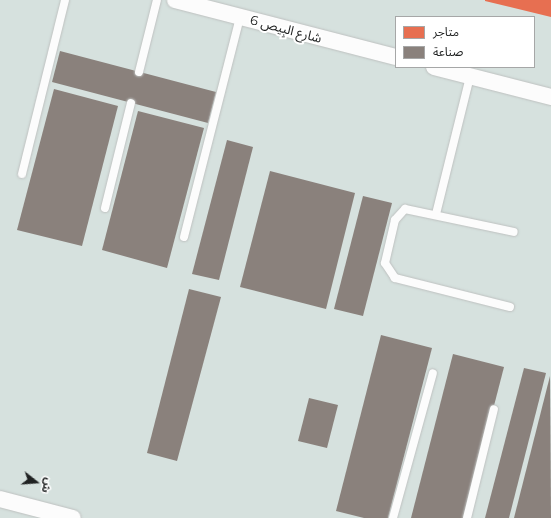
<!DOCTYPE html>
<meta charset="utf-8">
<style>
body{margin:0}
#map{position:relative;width:551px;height:518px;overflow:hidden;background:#e9eeec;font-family:Montserrat,"Noto Sans Arabic",sans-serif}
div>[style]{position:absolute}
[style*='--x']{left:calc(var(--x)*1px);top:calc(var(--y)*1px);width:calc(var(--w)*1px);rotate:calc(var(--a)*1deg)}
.built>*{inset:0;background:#d6e1de}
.shops>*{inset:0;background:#e76f51}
.industry>*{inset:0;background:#8a817c}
.roads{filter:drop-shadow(0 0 1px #bec1c0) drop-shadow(0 0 1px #bec1c0)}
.service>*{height:8px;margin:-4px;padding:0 4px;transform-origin:4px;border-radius:4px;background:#fcfcfc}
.minor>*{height:16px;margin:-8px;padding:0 8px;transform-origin:8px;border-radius:8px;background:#fcfcfc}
span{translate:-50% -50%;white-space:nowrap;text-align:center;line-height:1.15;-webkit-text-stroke:4px #fff;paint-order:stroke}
.street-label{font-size:13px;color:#202222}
.legend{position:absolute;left:395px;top:16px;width:140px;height:52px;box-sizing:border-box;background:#fff;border:1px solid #a6a7a7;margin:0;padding:5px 7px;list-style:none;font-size:12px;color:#202222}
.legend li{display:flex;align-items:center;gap:8px;height:20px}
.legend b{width:20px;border:1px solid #a6a7a7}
.north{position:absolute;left:16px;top:462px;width:40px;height:40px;-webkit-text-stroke:3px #fff;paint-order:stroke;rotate:107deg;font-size:11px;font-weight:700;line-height:16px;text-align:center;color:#202222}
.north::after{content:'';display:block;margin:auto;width:14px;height:18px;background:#202222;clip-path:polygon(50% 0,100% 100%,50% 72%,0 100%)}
</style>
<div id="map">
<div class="built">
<div style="clip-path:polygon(evenodd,0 0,551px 0,551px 518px,0 518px,0 0,396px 17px,534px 17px,534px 67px,396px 67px,396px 17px)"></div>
</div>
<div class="shops">
<div style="clip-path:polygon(551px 0,551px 17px,485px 1px,485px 0)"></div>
</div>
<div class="industry">
<div style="clip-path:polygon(60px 51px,216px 92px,208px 123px,52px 82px)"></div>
<div style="clip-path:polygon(54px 89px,118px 106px,82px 246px,17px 230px)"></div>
<div style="clip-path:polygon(138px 111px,204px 128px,167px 268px,102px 250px)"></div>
<div style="clip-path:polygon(227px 140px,253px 147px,219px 280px,192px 274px)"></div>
<div style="clip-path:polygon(270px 171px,355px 193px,326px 309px,240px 287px)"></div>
<div style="clip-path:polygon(363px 196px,392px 203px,363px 316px,334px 309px)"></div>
<div style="clip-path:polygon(189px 289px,221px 297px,177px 461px,147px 453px)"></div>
<div style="clip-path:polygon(381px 335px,432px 348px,388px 518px,364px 518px,336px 511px)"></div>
<div style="clip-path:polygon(453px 354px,504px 367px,465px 518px,411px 518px)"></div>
<div style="clip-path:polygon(524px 368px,546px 373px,509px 518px,485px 518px)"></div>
<div style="clip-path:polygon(550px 376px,551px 518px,514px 518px)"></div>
<div style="clip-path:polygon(309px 398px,338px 405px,327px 448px,298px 441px)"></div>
</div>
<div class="roads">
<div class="service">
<div style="--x:139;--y:72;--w:74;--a:-76"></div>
<div style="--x:22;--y:174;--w:179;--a:-76.1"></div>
<div style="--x:105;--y:208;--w:108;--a:-76.1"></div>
<div style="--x:436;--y:214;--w:141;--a:-76.1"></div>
<div style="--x:184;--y:237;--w:227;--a:-75.7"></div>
<div style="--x:510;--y:307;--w:119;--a:-165.8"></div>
<div style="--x:395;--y:278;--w:18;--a:-124"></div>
<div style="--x:385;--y:263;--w:44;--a:-76.9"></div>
<div style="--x:395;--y:220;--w:15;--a:-48"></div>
<div style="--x:405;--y:209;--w:111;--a:11.9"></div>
<div style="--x:393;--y:518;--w:150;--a:-74.6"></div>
<div style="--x:467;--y:518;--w:112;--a:-76.1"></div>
</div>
<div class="minor">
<div style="--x:175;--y:0;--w:228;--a:14.5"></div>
<div style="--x:434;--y:67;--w:121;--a:14.4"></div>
<div style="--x:0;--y:499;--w:75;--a:14.6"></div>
</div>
</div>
<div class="street-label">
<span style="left:286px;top:29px;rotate:15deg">شارع البِيص 6</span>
</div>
<ul class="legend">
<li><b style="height:11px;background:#e76f51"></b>متاجر</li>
<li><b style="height:11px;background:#8a817c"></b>صناعة</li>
</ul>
<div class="north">ش</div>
</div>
